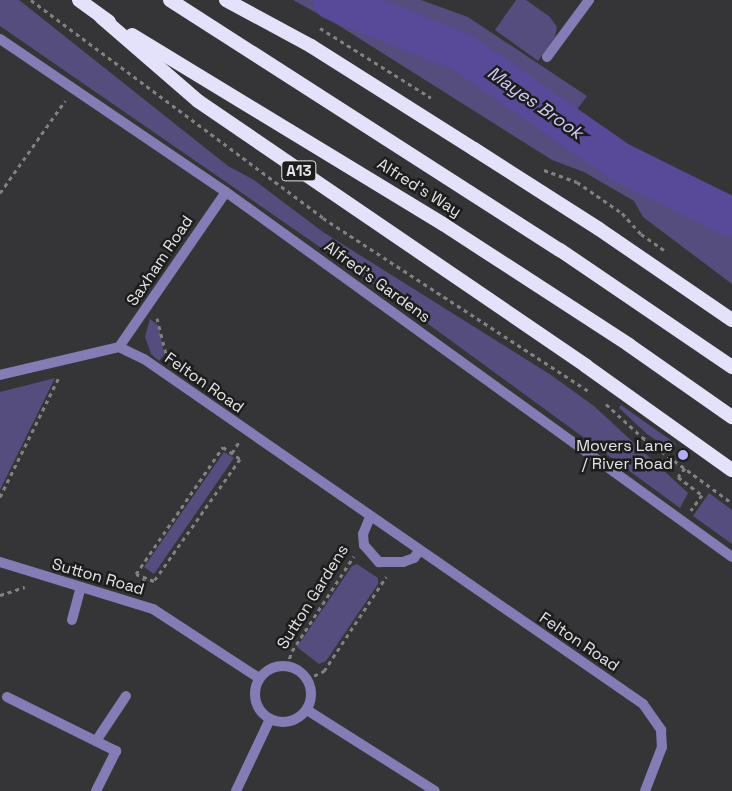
<!DOCTYPE html>
<style>
body{margin:0}
#map{position:relative;width:732px;height:791px;overflow:hidden;background:#353538;font-family:"Space Grotesk",sans-serif}
div>[style]{position:absolute}
[style*='--x']{left:calc(var(--x)*1px);top:calc(var(--y)*1px);width:calc(var(--w)*1px);rotate:calc(var(--a)*1deg)}
.green>*{inset:0;background:#544d7d}
.river>*{height:39px;margin:-19.5px;padding:0 19.5px;transform-origin:19.5px;border-radius:19.5px;background:#584999}
.path>*{height:3px;margin-top:-1.5px;transform-origin:0;background:repeating-linear-gradient(90deg,#828285 0 4px,transparent 0 8px)}
.service>*{height:10px;margin:-5px;padding:0 5px;transform-origin:5px;border-radius:5px;background:#847db5}
.minor>*{height:10px;margin:-5px;padding:0 5px;transform-origin:5px;border-radius:5px;background:#847db5}
.minor>.ring{margin:-5px;padding:0;box-sizing:content-box;background:none;border:10px solid #847db5;border-radius:50%}
.trunk>*{height:14px;margin:-7px;padding:0 7px;transform-origin:7px;border-radius:7px;background:#e4e2fa}
.dots>*{width:14px;height:14px;translate:-50% -50%;box-sizing:border-box;border:2px solid #1d1d1e;border-radius:50%}
span{translate:-50% -50%;white-space:nowrap;text-align:center;line-height:1.15;-webkit-text-stroke:5px #1d1d1e;paint-order:stroke}
.shield-label span{padding:1px 4px;background:#1d1d1e;border:1px solid;border-radius:4px;-webkit-text-stroke-width:0}
.shield-label{font-size:15px;color:#e5e5e7;font-weight:700}
.street-label{font-size:16px;color:#e5e5e7}
.poi-label{font-size:16px;color:#e5e5e7}
.right{translate:-100% -50%;text-align:right}
.water-label{font-size:18px;color:#cfcbf8;font-style:italic}
</style>
<div id="map">
<div class="green">
<div style="clip-path:polygon(0 0,19px 0,228px 166px,254px 180px,323px 232px,551px 375px,594px 406px,688px 493px,680px 508px,372px 283px,0 26px)"></div>
<div style="clip-path:polygon(293px 0,421px 0,468px 17px,587px 96px,576px 111px,647px 158px,732px 200px,732px 284px,643px 217px,634px 201px,584px 172px,552px 160px,338px 25px)"></div>
<div style="clip-path:polygon(516px 0,526px 0,550px 17px,557px 27px,555px 37px,538px 61px,495px 30px)"></div>
<div style="clip-path:polygon(150px 319px,159px 326px,164px 355px,159px 361px,151px 354px,145px 337px)"></div>
<div style="clip-path:polygon(55px 378px,0 490px,0 392px)"></div>
<div style="clip-path:polygon(621px 405px,676px 444px,670px 450px,647px 434px,619px 408px)"></div>
<div style="clip-path:polygon(224px 452px,234px 458px,154px 574px,144px 567px)"></div>
<div style="clip-path:polygon(709px 493px,732px 510px,732px 544px,693px 516px)"></div>
<div style="clip-path:polygon(357px 564px,378px 578px,378px 584px,326px 661px,319px 664px,297px 647px,352px 566px)"></div>
</div>
<div class="river">
<div style="--x:332;--y:0;--w:140;--a:21.8"></div>
<div style="--x:462;--y:52;--w:191;--a:34.8"></div>
<div style="--x:619;--y:161;--w:126;--a:26.4"></div>
</div>
<div class="path">
<div style="--x:31;--y:0;--w:364;--a:36.7"></div>
<div style="--x:323;--y:218;--w:320;--a:33.1"></div>
<div style="--x:320;--y:28;--w:131;--a:32.2"></div>
<div style="--x:544;--y:170;--w:35;--a:20"></div>
<div style="--x:577;--y:182;--w:55;--a:34.6"></div>
<div style="--x:622;--y:213;--w:28;--a:48"></div>
<div style="--x:641;--y:234;--w:28;--a:35"></div>
<div style="--x:0;--y:193;--w:113;--a:-54.8"></div>
<div style="--x:157;--y:318;--w:38;--a:76"></div>
<div style="--x:606;--y:404;--w:49;--a:42.5"></div>
<div style="--x:642;--y:437;--w:112;--a:36.3"></div>
<div style="--x:223;--y:447;--w:21;--a:35"></div>
<div style="--x:240;--y:459;--w:149;--a:125.2"></div>
<div style="--x:154;--y:581;--w:19;--a:-159"></div>
<div style="--x:136;--y:574;--w:154;--a:-55.6"></div>
<div style="--x:232;--y:453;--w:13;--a:-58"></div>
<div style="--x:685;--y:468;--w:11;--a:128"></div>
<div style="--x:678;--y:477;--w:30;--a:37"></div>
<div style="--x:702;--y:495;--w:19;--a:126"></div>
<div style="--x:0;--y:497;--w:134;--a:-63.8"></div>
<div style="--x:139;--y:590;--w:14;--a:-65"></div>
<div style="--x:0;--y:595;--w:26;--a:-18"></div>
<div style="--x:287;--y:666;--w:16;--a:-72"></div>
<div style="--x:292;--y:651;--w:113;--a:-56.9"></div>
<div style="--x:307;--y:679;--w:19;--a:-25"></div>
<div style="--x:324;--y:671;--w:113;--a:-56.6"></div>
</div>
<div class="service">
<div style="--x:72;--y:620;--w:34;--a:-75"></div>
<div style="--x:7;--y:697;--w:122;--a:26.4"></div>
<div style="--x:96;--y:741;--w:54;--a:-56.3"></div>
</div>
<div class="minor">
<div style="--x:0;--y:39;--w:273;--a:34.1"></div>
<div style="--x:226;--y:192;--w:624;--a:35.8"></div>
<div style="--x:547;--y:57;--w:71;--a:-53.6"></div>
<div style="--x:119;--y:347;--w:188;--a:-55.4"></div>
<div style="--x:0;--y:375;--w:122;--a:-13.2"></div>
<div style="--x:119;--y:347;--w:28;--a:26"></div>
<div style="--x:144;--y:359;--w:607;--a:34.66"></div>
<div style="--x:643;--y:704;--w:32;--a:55"></div>
<div style="--x:661;--y:730;--w:17;--a:87"></div>
<div style="--x:662;--y:747;--w:47;--a:111.1"></div>
<div style="--x:370;--y:517;--w:18;--a:112"></div>
<div style="--x:363;--y:534;--w:11;--a:85"></div>
<div style="--x:364;--y:545;--w:23;--a:49"></div>
<div style="--x:379;--y:562;--w:24;--a:0"></div>
<div style="--x:403;--y:562;--w:12;--a:-20"></div>
<div style="--x:414;--y:558;--w:9;--a:-54"></div>
<div style="--x:0;--y:562;--w:160;--a:17.1"></div>
<div style="--x:153;--y:609;--w:126;--a:33.1"></div>
<div class="ring" style="left:255px;top:666px;width:46px;height:46px"></div>
<div style="--x:307;--y:710;--w:151;--a:32.3"></div>
<div style="--x:96;--y:791;--w:45;--a:-63.4"></div>
<div style="--x:236;--y:791;--w:80;--a:-64.7"></div>
</div>
<div class="trunk">
<div style="--x:79;--y:0;--w:37;--a:36"></div>
<div style="--x:170;--y:0;--w:463;--a:32.7"></div>
<div style="--x:560;--y:250;--w:208;--a:34.2"></div>
<div style="--x:226;--y:0;--w:97;--a:28.4"></div>
<div style="--x:311;--y:46;--w:193;--a:32.3"></div>
<div style="--x:474;--y:149;--w:148;--a:32.6"></div>
<div style="--x:599;--y:229;--w:161;--a:34.4"></div>
<div style="--x:101;--y:17;--w:128;--a:40.9"></div>
<div style="--x:198;--y:101;--w:470;--a:34.3"></div>
<div style="--x:586;--y:366;--w:179;--a:35.5"></div>
<div style="--x:132;--y:35;--w:364;--a:31.3"></div>
<div style="--x:443;--y:224;--w:222;--a:33"></div>
<div style="--x:629;--y:345;--w:126;--a:35"></div>
</div>
<div class="dots">
<div style="left:683px;top:455px;background:#b5acf8"></div>
</div>
<div class="shield-label">
<span style="left:299px;top:171px">A13</span>
</div>
<div class="street-label">
<span style="left:419px;top:188px;rotate:32deg">Alfred's Way</span>
<span style="left:160px;top:261px;rotate:-56deg">Saxham Road</span>
<span style="left:377px;top:282px;rotate:36deg">Alfred's Gardens</span>
<span style="left:204px;top:383px;rotate:35deg">Felton Road</span>
<span style="left:98px;top:577px;rotate:16deg">Sutton Road</span>
<span style="left:313px;top:597px;rotate:-58deg">Sutton Gardens</span>
<span style="left:579px;top:642px;rotate:34deg">Felton Road</span>
</div>
<div class="poi-label">
<span class="right" style="left:673px;top:455px">Movers Lane<br>/ River Road</span>
</div>
<div class="water-label">
<span style="left:535px;top:103px;rotate:35deg">Mayes Brook</span>
</div>
</div>
